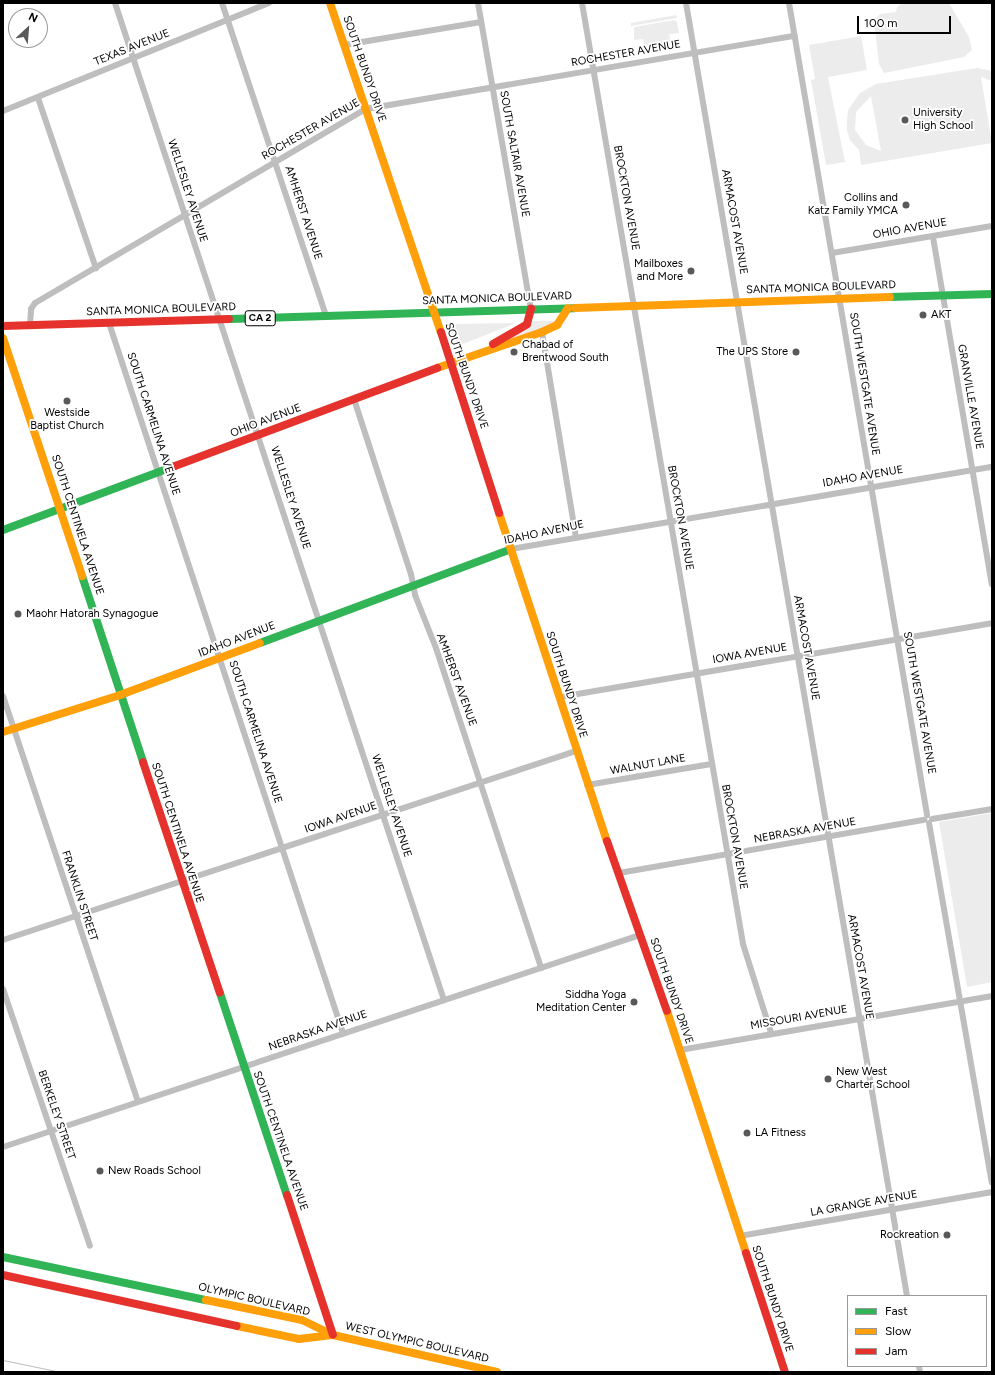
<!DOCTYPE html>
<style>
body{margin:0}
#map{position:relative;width:995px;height:1375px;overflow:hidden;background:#fff;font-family:Figtree,sans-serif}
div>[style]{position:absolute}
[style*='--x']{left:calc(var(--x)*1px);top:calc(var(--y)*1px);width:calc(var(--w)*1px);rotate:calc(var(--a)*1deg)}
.green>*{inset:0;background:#ececec}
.street>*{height:6px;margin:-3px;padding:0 3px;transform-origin:3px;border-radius:3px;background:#bebebe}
.fast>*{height:8px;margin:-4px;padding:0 4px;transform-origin:4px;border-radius:4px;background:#30b455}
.slow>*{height:8px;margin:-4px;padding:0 4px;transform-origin:4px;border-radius:4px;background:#ff9f0a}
.jam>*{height:8px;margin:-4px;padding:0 4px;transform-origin:4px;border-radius:4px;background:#e5322d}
.tram>*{height:1px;margin:-0.5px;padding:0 0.5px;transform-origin:0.5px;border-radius:0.5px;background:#bebebe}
.dots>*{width:11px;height:11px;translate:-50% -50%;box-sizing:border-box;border:2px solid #fff;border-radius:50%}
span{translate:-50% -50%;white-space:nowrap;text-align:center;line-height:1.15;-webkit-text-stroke:3.5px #fff;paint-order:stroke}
.shield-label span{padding:1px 3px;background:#fff;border:1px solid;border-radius:3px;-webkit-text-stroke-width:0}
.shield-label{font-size:10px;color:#000;font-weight:700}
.street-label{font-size:11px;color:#000}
.poi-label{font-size:11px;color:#000}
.left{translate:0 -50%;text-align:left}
.right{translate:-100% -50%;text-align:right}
.frame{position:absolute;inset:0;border:4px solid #000;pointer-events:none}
.legend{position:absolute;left:847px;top:1295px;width:140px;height:72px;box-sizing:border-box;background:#fff;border:1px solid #999;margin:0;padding:5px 7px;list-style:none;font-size:12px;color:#000}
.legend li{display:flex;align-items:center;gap:8px;height:20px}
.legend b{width:20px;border:1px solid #999}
.north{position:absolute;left:8px;top:8px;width:40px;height:40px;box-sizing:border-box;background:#fff;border:1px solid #999;border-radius:50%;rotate:26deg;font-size:11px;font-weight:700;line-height:16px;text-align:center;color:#000}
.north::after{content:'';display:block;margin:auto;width:14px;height:18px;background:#595959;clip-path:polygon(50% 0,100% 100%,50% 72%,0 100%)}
.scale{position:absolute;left:857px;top:16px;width:94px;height:18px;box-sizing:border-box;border:2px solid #000;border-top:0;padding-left:5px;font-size:12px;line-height:14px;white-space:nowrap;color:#000;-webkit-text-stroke:3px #fff;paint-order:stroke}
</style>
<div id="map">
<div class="green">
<div style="clip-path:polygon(903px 3px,949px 3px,969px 37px,972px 50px,964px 57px,884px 73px,879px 64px,874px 21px,880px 14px,896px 12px,897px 7px)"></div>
<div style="clip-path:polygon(676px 15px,677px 18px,631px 26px,631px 23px)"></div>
<div style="clip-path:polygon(674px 20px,677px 22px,679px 33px,669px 34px,671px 42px,644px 46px,643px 39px,634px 40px,634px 27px)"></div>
<div style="clip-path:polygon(861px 36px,867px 70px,828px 77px,845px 162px,826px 165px,811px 80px,815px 79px,809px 45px)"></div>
<div style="clip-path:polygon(evenodd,977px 68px,992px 71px,992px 81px,981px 77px,992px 143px,861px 165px,859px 150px,850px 140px,847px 131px,847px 121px,848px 110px,860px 93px,876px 84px,977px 68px,871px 96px,881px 151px,866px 145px,855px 130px,856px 112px,871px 96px)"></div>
<div style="clip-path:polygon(532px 321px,556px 321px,551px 325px,507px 340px)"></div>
<div style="clip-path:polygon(456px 324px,512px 323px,514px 324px,463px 344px,456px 341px,453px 331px)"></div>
<div style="clip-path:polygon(992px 813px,992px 982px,967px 987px,939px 822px)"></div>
</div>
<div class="street">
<div style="--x:115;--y:3;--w:1050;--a:71.74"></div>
<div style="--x:222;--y:3;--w:329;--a:71.6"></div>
<div style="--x:478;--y:3;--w:311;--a:80.2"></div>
<div style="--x:582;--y:3;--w:955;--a:80.29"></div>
<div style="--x:743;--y:944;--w:93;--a:72.5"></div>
<div style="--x:686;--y:3;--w:1312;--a:80.3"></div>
<div style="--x:789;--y:3;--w:824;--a:80.35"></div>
<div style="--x:344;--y:45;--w:139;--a:-9.5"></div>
<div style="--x:38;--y:98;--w:180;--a:71.2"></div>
<div style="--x:3;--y:111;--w:287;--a:-22.1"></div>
<div style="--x:933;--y:237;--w:352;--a:80.4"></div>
<div style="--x:832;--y:253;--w:162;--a:-9.6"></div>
<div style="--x:109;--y:323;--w:748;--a:71.76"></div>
<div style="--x:30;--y:325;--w:16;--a:-86"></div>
<div style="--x:31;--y:309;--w:7;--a:-56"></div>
<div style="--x:35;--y:303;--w:384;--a:-30.4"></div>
<div style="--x:366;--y:109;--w:435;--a:-9.7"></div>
<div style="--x:542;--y:332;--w:208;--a:80.6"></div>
<div style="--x:354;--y:399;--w:184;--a:72"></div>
<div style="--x:411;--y:574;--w:21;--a:79"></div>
<div style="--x:415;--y:595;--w:57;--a:68.4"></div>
<div style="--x:436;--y:648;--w:337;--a:71.8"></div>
<div style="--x:511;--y:549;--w:488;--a:-9.7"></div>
<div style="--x:3;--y:696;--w:427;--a:71.6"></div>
<div style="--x:560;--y:697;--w:438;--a:-9.7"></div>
<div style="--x:587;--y:785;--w:126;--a:-9.6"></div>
<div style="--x:932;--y:819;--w:61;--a:-9.5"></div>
<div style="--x:929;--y:823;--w:365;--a:80.1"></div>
<div style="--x:619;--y:873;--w:310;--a:-9.9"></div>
<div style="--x:3;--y:940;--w:603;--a:-18.25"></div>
<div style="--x:3;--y:989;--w:271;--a:71.3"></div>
<div style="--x:680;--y:1050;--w:317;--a:-9.8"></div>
<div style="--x:3;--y:1147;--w:671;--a:-18.41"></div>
<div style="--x:740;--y:1236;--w:256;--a:-9.9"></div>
<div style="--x:919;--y:1366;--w:6;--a:81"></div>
</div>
<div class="fast">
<div style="--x:890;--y:297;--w:102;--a:-1.7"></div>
<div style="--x:229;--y:319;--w:346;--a:-1.8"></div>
<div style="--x:3;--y:530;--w:184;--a:-20.4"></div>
<div style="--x:82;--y:576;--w:196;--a:71.8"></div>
<div style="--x:260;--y:643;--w:268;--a:-20.5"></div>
<div style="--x:220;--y:993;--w:213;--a:71.7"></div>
<div style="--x:3;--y:1257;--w:208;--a:12"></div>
</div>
<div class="slow">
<div style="--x:330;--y:3;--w:347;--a:71.4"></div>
<div style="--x:575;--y:308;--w:315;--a:-2"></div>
<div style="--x:3;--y:338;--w:251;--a:71.6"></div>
<div style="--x:437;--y:368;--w:111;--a:-18.9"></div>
<div style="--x:542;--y:332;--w:17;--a:-25"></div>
<div style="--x:557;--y:325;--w:20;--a:-57"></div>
<div style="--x:499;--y:513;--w:345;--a:71.8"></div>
<div style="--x:3;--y:732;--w:123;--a:-17.5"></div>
<div style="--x:120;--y:695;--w:149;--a:-20.4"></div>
<div style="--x:667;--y:1011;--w:255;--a:71.9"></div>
<div style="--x:206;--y:1300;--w:98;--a:11.8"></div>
<div style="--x:302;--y:1320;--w:34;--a:26"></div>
<div style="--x:333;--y:1335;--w:168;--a:12.7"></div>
<div style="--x:237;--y:1326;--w:63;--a:11.8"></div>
<div style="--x:299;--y:1339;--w:33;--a:-7"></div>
</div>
<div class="jam">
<div style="--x:3;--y:326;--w:226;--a:-1.8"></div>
<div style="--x:441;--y:332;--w:190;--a:72.2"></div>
<div style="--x:493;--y:344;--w:39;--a:-30"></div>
<div style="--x:527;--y:324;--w:16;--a:-75"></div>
<div style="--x:175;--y:466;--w:280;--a:-20.5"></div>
<div style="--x:143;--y:762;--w:243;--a:71.6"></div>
<div style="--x:607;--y:841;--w:180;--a:70.6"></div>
<div style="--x:287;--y:1195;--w:147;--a:71.8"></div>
<div style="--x:746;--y:1253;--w:125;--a:71.9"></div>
<div style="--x:3;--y:1275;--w:239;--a:12.3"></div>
</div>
<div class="tram">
<div style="--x:3;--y:1360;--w:59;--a:11.7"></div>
</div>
<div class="dots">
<div style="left:905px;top:120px;background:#595959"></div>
<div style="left:906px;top:205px;background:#595959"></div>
<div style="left:691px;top:271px;background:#595959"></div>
<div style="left:923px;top:315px;background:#595959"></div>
<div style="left:514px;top:352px;background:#595959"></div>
<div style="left:796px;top:352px;background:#595959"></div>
<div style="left:67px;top:401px;background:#595959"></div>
<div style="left:18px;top:614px;background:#595959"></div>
<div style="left:634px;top:1002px;background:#595959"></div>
<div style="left:828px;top:1079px;background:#595959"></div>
<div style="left:747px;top:1133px;background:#595959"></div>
<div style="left:100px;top:1171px;background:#595959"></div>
<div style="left:947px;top:1235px;background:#595959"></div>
</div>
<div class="shield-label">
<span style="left:260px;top:318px">CA 2</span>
</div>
<div class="street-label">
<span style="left:132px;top:48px;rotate:-22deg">TEXAS AVENUE</span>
<span style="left:626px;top:54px;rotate:-10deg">ROCHESTER AVENUE</span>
<span style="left:364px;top:69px;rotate:71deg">SOUTH BUNDY DRIVE</span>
<span style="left:311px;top:130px;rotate:-30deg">ROCHESTER AVENUE</span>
<span style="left:514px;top:154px;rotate:80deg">SOUTH SALTAIR AVENUE</span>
<span style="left:187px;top:191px;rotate:72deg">WELLESLEY AVENUE</span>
<span style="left:626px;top:198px;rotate:80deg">BROCKTON AVENUE</span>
<span style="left:303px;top:213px;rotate:72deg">AMHERST AVENUE</span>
<span style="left:734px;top:222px;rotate:80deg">ARMACOST AVENUE</span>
<span style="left:910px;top:229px;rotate:-10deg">OHIO AVENUE</span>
<span style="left:821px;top:288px;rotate:-2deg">SANTA MONICA BOULEVARD</span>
<span style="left:497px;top:299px;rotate:-2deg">SANTA MONICA BOULEVARD</span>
<span style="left:161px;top:310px;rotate:-2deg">SANTA MONICA BOULEVARD</span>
<span style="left:466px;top:376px;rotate:71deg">SOUTH BUNDY DRIVE</span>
<span style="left:864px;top:384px;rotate:81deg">SOUTH WESTGATE AVENUE</span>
<span style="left:970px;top:397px;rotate:80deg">GRANVILLE AVENUE</span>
<span style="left:266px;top:421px;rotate:-21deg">OHIO AVENUE</span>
<span style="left:153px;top:424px;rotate:72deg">SOUTH CARMELINA AVENUE</span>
<span style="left:863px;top:477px;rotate:-10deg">IDAHO AVENUE</span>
<span style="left:290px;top:498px;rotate:72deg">WELLESLEY AVENUE</span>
<span style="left:680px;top:518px;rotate:80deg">BROCKTON AVENUE</span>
<span style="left:77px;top:525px;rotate:72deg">SOUTH CENTINELA AVENUE</span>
<span style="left:544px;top:533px;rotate:-12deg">IDAHO AVENUE</span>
<span style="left:237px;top:640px;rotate:-21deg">IDAHO AVENUE</span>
<span style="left:806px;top:648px;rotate:80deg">ARMACOST AVENUE</span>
<span style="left:750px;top:654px;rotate:-10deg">IOWA AVENUE</span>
<span style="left:456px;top:680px;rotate:70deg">AMHERST AVENUE</span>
<span style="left:566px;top:685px;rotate:72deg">SOUTH BUNDY DRIVE</span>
<span style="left:919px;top:703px;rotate:80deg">SOUTH WESTGATE AVENUE</span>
<span style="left:255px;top:732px;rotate:72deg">SOUTH CARMELINA AVENUE</span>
<span style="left:648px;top:765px;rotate:-10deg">WALNUT LANE</span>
<span style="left:391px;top:806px;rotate:72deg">WELLESLEY AVENUE</span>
<span style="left:341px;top:818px;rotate:-19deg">IOWA AVENUE</span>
<span style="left:805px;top:831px;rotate:-10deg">NEBRASKA AVENUE</span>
<span style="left:177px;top:833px;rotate:72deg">SOUTH CENTINELA AVENUE</span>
<span style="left:734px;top:837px;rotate:80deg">BROCKTON AVENUE</span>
<span style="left:79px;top:896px;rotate:72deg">FRANKLIN STREET</span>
<span style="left:860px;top:967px;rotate:80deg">ARMACOST AVENUE</span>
<span style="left:671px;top:991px;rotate:71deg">SOUTH BUNDY DRIVE</span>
<span style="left:799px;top:1018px;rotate:-10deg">MISSOURI AVENUE</span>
<span style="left:318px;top:1031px;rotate:-19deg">NEBRASKA AVENUE</span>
<span style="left:56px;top:1115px;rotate:71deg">BERKELEY STREET</span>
<span style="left:280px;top:1141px;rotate:71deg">SOUTH CENTINELA AVENUE</span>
<span style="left:864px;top:1204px;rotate:-10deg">LA GRANGE AVENUE</span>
<span style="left:772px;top:1299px;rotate:72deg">SOUTH BUNDY DRIVE</span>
<span style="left:254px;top:1300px;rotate:13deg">OLYMPIC BOULEVARD</span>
<span style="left:417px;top:1343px;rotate:13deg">WEST OLYMPIC BOULEVARD</span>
</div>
<div class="poi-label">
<span class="left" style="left:913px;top:120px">University<br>High School</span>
<span class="right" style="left:898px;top:205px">Collins and<br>Katz Family YMCA</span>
<span class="right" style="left:683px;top:271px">Mailboxes<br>and More</span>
<span class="left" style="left:931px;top:315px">AKT</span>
<span class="left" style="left:522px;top:352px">Chabad of<br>Brentwood South</span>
<span class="right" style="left:788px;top:352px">The UPS Store</span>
<span style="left:67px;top:420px">Westside<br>Baptist Church</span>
<span class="left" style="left:26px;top:614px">Maohr Hatorah Synagogue</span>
<span class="right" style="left:626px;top:1002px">Siddha Yoga<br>Meditation Center</span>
<span class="left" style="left:836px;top:1079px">New West<br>Charter School</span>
<span class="left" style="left:755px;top:1133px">LA Fitness</span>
<span class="left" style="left:108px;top:1171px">New Roads School</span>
<span class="right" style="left:939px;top:1235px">Rockreation</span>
</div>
<div class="frame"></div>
<ul class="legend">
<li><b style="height:5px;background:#30b455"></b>Fast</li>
<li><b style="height:5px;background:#ff9f0a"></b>Slow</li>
<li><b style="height:5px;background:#e5322d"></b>Jam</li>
</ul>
<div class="north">N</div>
<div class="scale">100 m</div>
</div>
